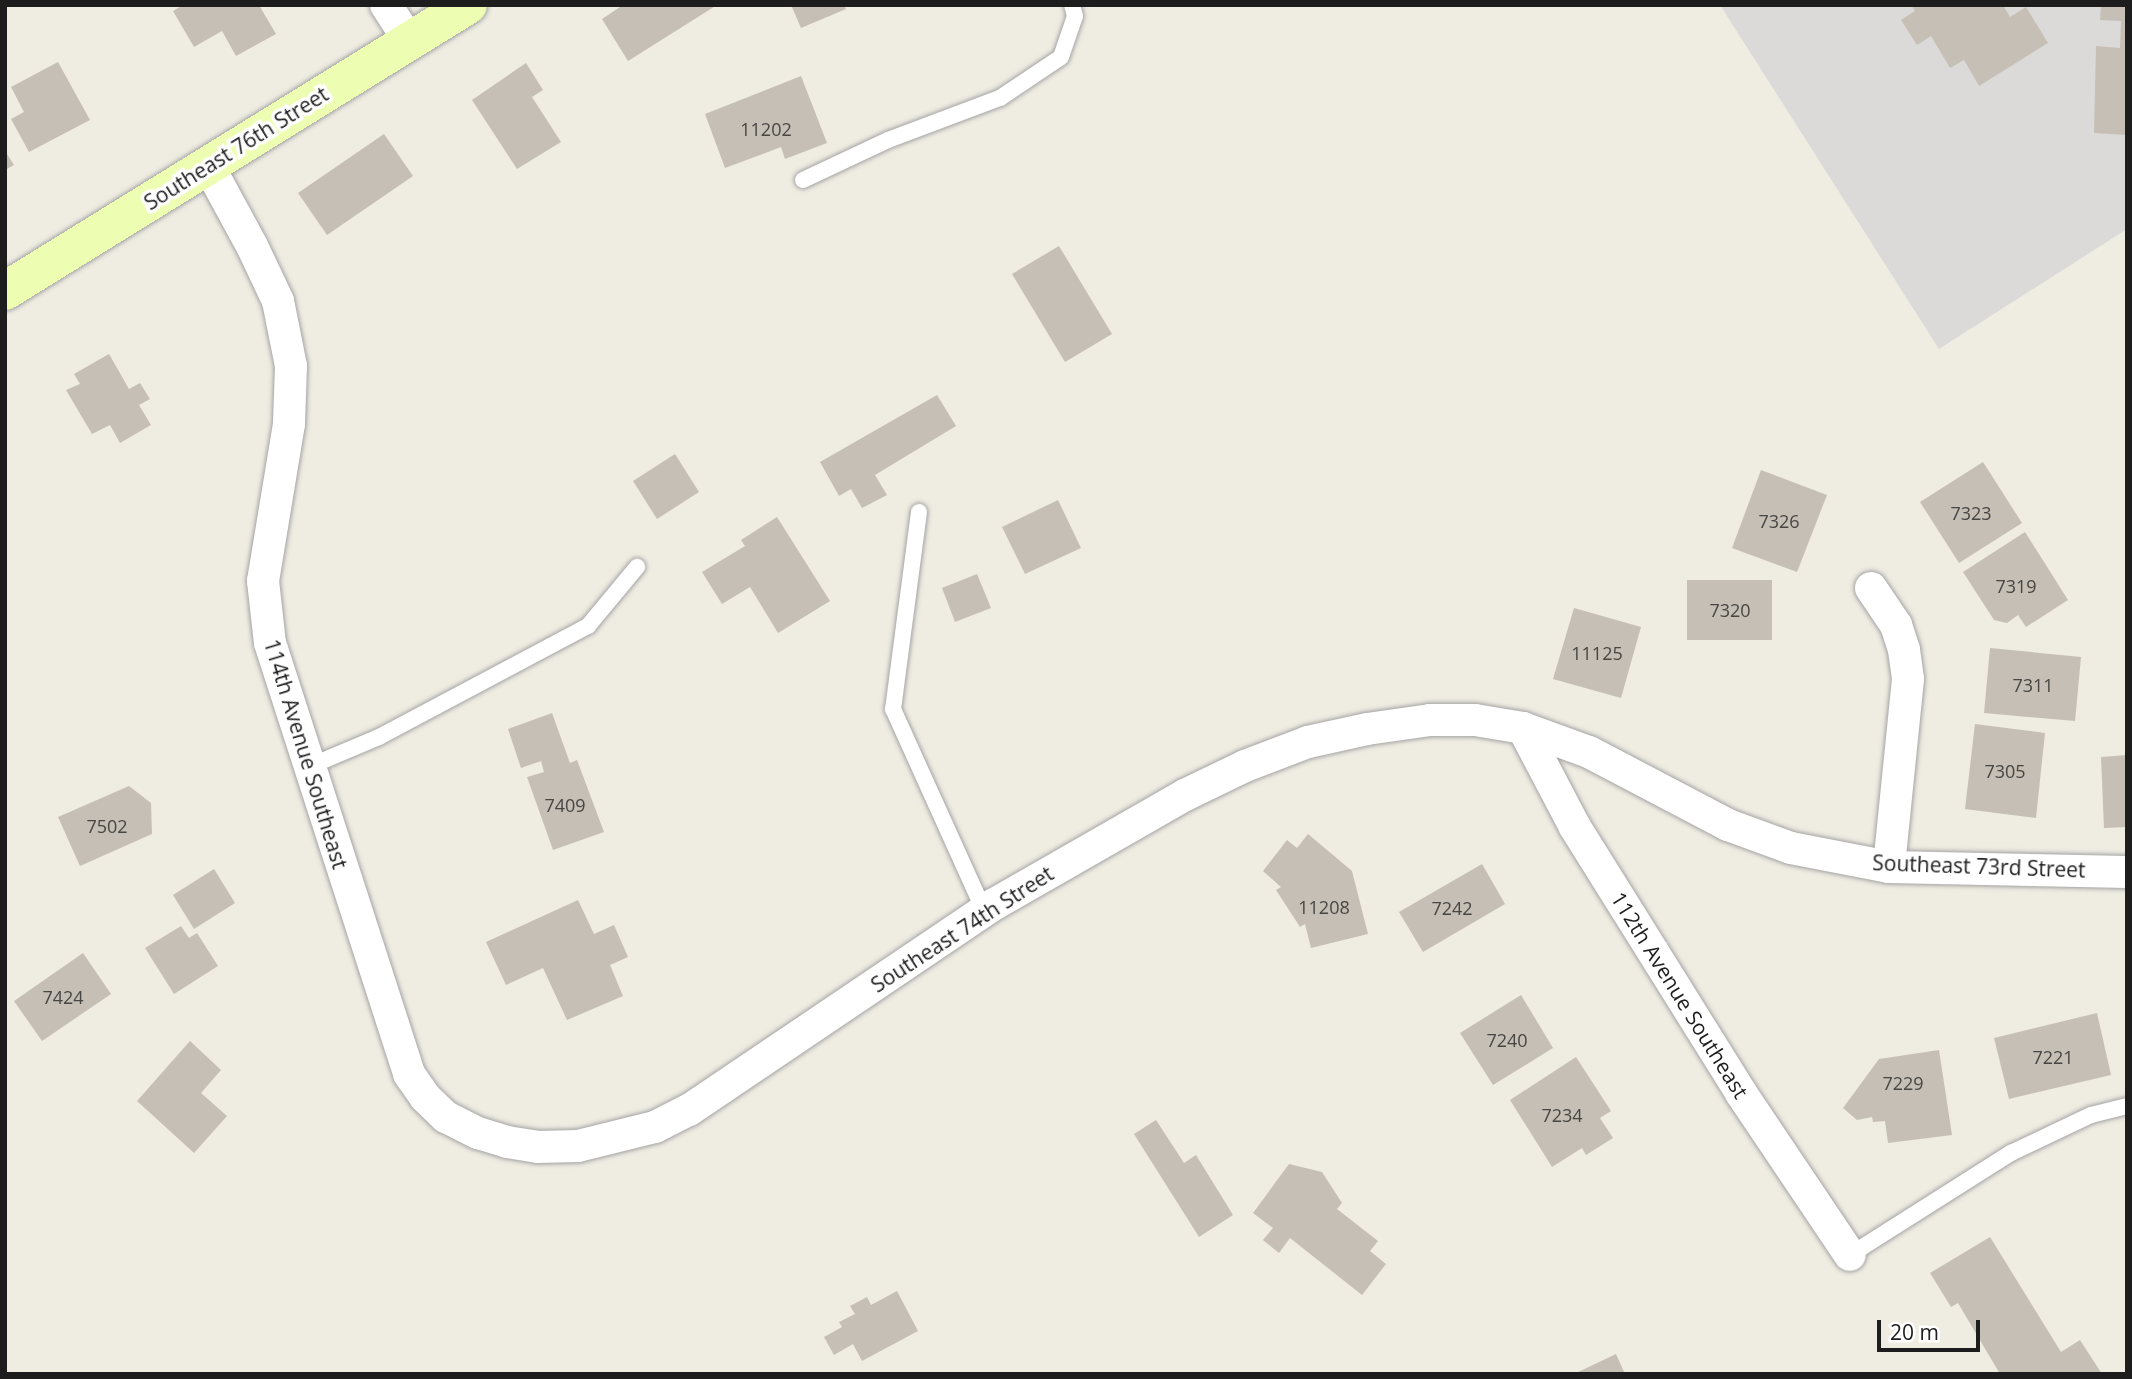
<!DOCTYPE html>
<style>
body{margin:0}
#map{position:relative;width:2132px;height:1379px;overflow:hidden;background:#efece2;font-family:"Open Sans",sans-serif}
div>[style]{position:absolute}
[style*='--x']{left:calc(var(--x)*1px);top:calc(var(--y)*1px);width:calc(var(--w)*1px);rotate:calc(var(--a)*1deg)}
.residential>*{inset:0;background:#dbdad9}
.building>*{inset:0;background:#c6bfb5}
.roads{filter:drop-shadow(0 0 2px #a4a4a4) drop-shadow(0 0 2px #a4a4a4)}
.lane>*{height:16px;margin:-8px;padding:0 8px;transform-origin:8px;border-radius:8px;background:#fff}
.street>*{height:32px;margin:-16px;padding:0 16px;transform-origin:16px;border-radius:16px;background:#fff}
.secondary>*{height:38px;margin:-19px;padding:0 19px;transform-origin:19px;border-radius:19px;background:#edfdb1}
span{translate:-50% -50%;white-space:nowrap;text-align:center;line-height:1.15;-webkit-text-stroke:7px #fff;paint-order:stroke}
.number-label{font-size:18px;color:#474643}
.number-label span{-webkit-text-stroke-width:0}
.street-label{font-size:21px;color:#1d1d1d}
.frame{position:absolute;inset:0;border:7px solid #1d1d1d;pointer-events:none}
.scale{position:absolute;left:1877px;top:1320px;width:103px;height:32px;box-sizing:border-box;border:4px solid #1d1d1d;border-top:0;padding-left:9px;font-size:21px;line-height:24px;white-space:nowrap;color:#1d1d1d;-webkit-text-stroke:5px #fff;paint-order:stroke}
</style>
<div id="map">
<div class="residential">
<div style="clip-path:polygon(1720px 5px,2127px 5px,2127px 229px,1939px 349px)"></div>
</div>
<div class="building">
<div style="clip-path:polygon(183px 5px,259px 5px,276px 34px,236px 56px,222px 31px,194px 47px,173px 11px)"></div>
<div style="clip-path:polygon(623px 5px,717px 5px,628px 61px,602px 19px)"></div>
<div style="clip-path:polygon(791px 5px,844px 5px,846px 9px,801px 28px)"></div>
<div style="clip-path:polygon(1911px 5px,2003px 5px,2010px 17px,2026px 7px,2048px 43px,1979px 86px,1964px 60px,1950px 68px,1931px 36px,1917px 45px,1901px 20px,1915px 11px)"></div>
<div style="clip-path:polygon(2101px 5px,2127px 5px,2127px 135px,2094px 133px,2096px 46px,2120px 48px,2121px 21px,2100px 20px)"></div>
<div style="clip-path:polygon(58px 62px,90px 120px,29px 152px,11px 119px,24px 112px,11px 87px)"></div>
<div style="clip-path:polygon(526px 63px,543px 90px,532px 97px,561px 142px,517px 169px,472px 100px)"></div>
<div style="clip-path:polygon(801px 76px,827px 143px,785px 159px,781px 147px,725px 168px,705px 114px)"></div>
<div style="clip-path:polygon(384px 134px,413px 176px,327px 235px,298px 193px)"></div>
<div style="clip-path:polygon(5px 151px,14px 165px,5px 170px)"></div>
<div style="clip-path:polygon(1059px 246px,1112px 334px,1065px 362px,1012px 274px)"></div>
<div style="clip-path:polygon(109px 354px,129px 389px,140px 383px,150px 399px,139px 405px,151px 425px,120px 443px,110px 425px,92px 434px,66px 390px,80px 384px,74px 374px)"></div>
<div style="clip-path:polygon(937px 395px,956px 426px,875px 475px,887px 495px,862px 508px,851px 489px,839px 496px,820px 462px)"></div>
<div style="clip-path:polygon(675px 454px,699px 492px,657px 519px,633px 481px)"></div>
<div style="clip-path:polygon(1983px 462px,2022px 523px,1959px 563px,1920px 502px)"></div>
<div style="clip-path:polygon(1761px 470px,1827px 495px,1797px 572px,1732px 548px)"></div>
<div style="clip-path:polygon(1058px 500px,1081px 548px,1025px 574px,1002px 527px)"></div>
<div style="clip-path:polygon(777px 517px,830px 601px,778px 633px,750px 587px,722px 604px,702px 572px,745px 546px,741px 540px)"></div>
<div style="clip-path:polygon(2025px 532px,2068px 600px,2026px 627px,2018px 615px,2007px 623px,1994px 620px,1963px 572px)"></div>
<div style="clip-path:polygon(977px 574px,991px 608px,955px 622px,942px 588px)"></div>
<div style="clip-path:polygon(1687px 580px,1772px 580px,1772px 640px,1687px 640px)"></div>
<div style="clip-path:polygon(1574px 608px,1641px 627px,1621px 698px,1553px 679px)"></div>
<div style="clip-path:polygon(1990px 648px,2081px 657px,2075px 721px,1984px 713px)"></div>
<div style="clip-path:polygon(552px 713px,570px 763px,577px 760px,604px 832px,553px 850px,527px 777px,544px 772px,541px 761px,521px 768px,508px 729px)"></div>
<div style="clip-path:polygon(1975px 724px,2045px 733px,2036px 818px,1965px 809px)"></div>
<div style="clip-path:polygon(2127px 755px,2127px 827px,2104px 828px,2101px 757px)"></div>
<div style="clip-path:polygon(129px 786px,151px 803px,152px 834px,80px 866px,58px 817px)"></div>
<div style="clip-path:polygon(1308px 834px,1352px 871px,1368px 934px,1311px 948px,1305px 924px,1300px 927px,1276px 890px,1281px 887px,1263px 871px,1287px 840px,1297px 848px)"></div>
<div style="clip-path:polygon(1482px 864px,1505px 904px,1423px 952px,1399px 912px)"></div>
<div style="clip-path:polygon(214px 869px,235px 903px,194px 929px,173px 895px)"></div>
<div style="clip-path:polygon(578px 900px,594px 934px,614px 925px,628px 957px,610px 965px,623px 996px,567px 1020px,543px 968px,506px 985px,486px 942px)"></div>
<div style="clip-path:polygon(181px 926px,189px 938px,197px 933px,218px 966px,174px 994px,145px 948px)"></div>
<div style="clip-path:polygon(83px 953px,111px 994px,42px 1041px,14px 1001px)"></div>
<div style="clip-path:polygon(1521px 995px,1553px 1048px,1493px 1085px,1460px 1033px)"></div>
<div style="clip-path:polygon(2097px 1013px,2111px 1075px,2009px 1099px,1994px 1038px)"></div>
<div style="clip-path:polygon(190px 1041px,221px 1070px,201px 1093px,227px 1116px,194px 1153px,137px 1101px)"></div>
<div style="clip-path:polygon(1939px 1050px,1952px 1135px,1888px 1143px,1885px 1121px,1873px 1122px,1872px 1117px,1857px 1120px,1843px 1108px,1879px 1059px)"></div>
<div style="clip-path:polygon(1576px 1057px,1611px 1111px,1600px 1118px,1613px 1138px,1586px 1155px,1582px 1148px,1552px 1167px,1510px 1100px)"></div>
<div style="clip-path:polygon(1156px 1120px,1184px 1163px,1196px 1155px,1233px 1215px,1199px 1237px,1134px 1134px)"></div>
<div style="clip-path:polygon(1289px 1164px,1322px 1172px,1342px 1203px,1337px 1209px,1378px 1241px,1370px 1251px,1386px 1264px,1362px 1295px,1290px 1238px,1279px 1253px,1263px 1240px,1273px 1228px,1253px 1213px)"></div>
<div style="clip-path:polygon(1990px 1237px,2061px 1352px,2080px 1340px,2102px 1374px,2000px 1374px,1958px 1303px,1951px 1307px,1930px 1273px)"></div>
<div style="clip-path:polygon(897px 1291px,918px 1331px,862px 1361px,853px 1344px,834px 1355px,824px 1337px,842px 1327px,839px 1322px,855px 1314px,850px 1306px,867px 1297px,871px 1305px)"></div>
<div style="clip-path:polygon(1616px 1354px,1625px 1374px,1574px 1374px)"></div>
</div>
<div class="roads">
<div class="lane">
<div style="--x:803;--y:180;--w:94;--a:-25.2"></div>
<div style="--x:888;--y:140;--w:120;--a:-20.6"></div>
<div style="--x:1000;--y:98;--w:73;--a:-33.9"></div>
<div style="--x:1061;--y:57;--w:43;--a:-71.1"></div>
<div style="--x:1075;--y:16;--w:11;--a:-105"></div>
<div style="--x:919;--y:512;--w:199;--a:97.5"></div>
<div style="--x:893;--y:709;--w:222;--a:65.7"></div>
<div style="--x:308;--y:767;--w:77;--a:-22.9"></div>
<div style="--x:379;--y:737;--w:237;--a:-28"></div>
<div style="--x:588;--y:626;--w:77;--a:-50.3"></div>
<div style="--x:1850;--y:1255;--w:191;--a:-32.4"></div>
<div style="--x:2011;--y:1153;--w:89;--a:-25.4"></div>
<div style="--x:2091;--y:1115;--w:37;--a:-14"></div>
</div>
<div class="street">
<div style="--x:386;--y:5;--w:44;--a:57"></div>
<div style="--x:208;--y:165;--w:92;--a:61.5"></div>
<div style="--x:252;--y:246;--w:61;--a:64.7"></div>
<div style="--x:278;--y:301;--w:66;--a:78.7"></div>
<div style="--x:291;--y:366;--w:58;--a:92"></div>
<div style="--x:289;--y:424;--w:159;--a:99.4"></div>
<div style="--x:263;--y:581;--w:62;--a:83.6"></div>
<div style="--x:270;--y:643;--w:453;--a:72.1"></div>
<div style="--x:409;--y:1074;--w:28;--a:55"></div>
<div style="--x:425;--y:1097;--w:29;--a:44"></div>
<div style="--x:446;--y:1117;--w:36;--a:27"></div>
<div style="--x:478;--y:1133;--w:30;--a:17"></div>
<div style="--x:507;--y:1142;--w:31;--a:9"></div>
<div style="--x:538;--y:1147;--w:40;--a:-1.4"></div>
<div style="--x:578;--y:1146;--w:79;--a:-13.9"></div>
<div style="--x:655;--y:1127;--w:38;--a:-27"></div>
<div style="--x:689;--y:1110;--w:367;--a:-34"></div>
<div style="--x:993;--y:905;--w:221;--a:-29.8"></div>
<div style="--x:1185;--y:795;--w:67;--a:-25.8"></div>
<div style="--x:1245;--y:766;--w:67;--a:-20.9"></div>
<div style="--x:1308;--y:742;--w:60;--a:-12.4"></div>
<div style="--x:1367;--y:729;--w:64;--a:-8.1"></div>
<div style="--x:1430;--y:720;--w:45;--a:0"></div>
<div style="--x:1475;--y:720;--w:49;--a:9.5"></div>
<div style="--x:1523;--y:728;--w:70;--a:20"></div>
<div style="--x:1589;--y:752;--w:157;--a:27.7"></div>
<div style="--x:1728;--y:825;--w:67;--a:20.1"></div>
<div style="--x:1791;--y:848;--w:100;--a:11"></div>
<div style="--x:1889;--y:867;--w:238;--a:1.2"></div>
<div style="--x:1871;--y:588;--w:45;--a:56"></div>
<div style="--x:1896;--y:625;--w:26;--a:72"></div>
<div style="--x:1904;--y:650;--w:29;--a:82"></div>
<div style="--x:1908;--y:679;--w:189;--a:95.8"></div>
<div style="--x:1523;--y:728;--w:112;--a:62.3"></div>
<div style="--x:1575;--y:827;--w:314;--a:58"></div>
<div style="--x:1741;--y:1093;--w:195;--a:56.1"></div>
</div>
<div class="secondary">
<div style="--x:5;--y:291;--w:544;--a:-31.7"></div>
</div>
</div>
<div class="number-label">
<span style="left:766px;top:129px">11202</span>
<span style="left:1971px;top:513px">7323</span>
<span style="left:1779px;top:521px">7326</span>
<span style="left:2016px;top:586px">7319</span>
<span style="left:1730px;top:610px">7320</span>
<span style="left:1597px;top:653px">11125</span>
<span style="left:2033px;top:685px">7311</span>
<span style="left:2005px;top:771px">7305</span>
<span style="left:565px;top:805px">7409</span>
<span style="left:107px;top:826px">7502</span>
<span style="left:1324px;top:907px">11208</span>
<span style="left:1452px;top:908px">7242</span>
<span style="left:63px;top:997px">7424</span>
<span style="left:1507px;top:1040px">7240</span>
<span style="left:2053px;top:1057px">7221</span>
<span style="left:1903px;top:1083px">7229</span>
<span style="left:1562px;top:1115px">7234</span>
</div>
<div class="street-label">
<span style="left:236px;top:148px;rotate:-32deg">Southeast 76th Street</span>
<span style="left:306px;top:754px;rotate:73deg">114th Avenue Southeast</span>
<span style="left:1979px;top:866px;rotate:2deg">Southeast 73rd Street</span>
<span style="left:962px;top:929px;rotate:-33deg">Southeast 74th Street</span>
<span style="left:1680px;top:995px;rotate:58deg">112th Avenue Southeast</span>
</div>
<div class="frame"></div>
<div class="scale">20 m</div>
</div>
